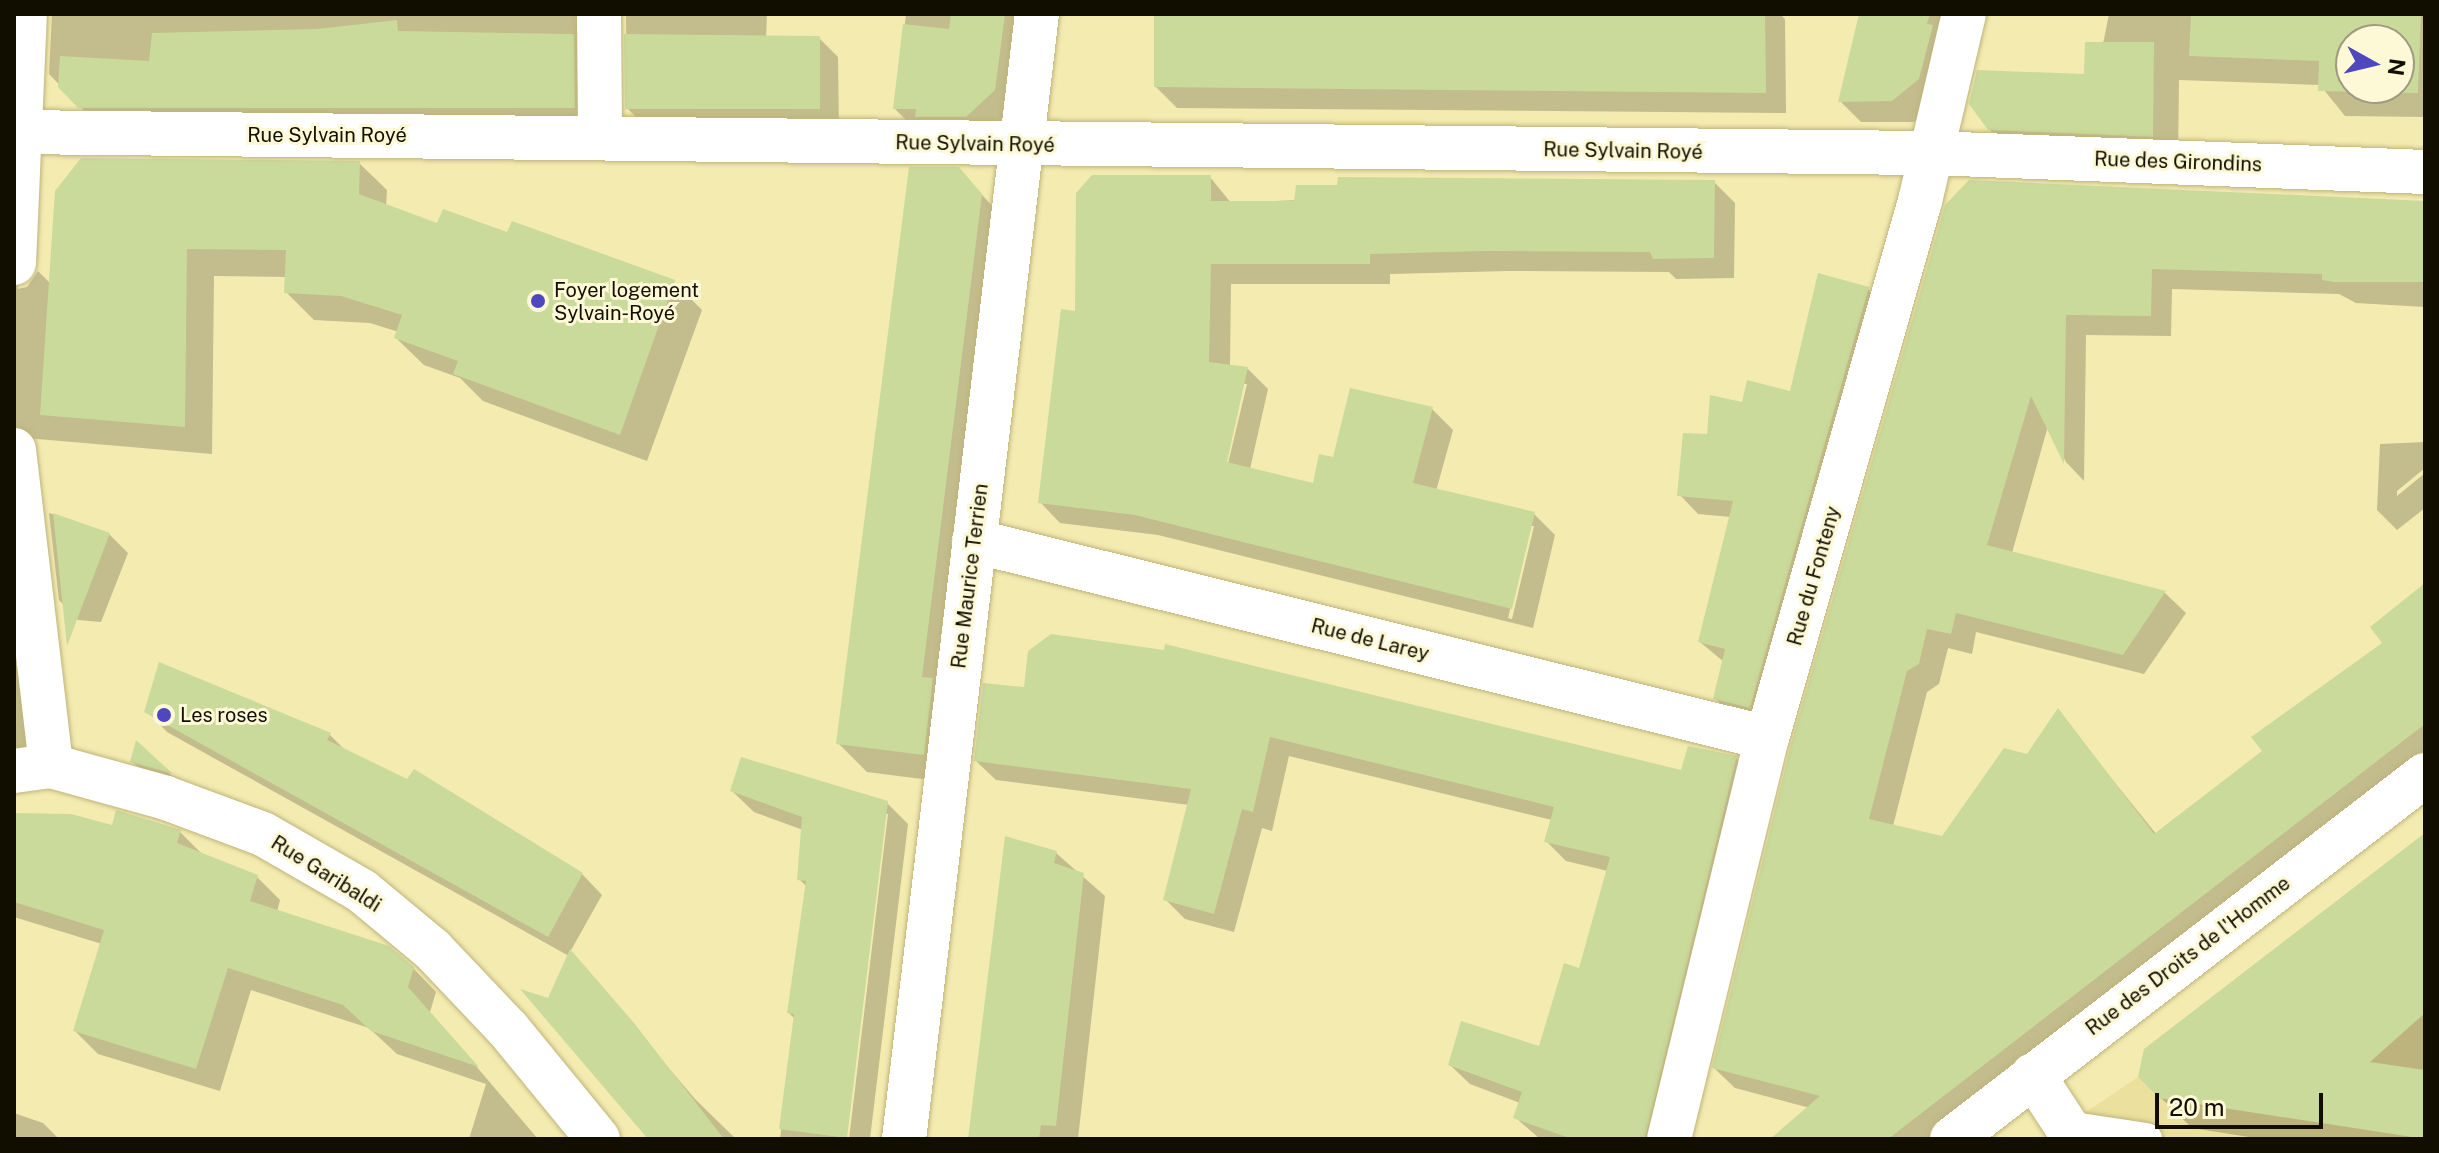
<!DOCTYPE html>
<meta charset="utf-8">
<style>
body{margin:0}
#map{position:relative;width:2439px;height:1153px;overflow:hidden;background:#f4ebb0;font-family:"Public Sans",sans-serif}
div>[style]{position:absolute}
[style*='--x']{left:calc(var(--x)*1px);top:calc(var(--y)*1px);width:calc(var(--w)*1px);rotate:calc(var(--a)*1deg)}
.built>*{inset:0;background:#ebe09d}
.shadow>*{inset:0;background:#0003}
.building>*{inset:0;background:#cada9b}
.roads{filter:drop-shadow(0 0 2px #bdb47b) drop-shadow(0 0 2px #bdb47b)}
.service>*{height:32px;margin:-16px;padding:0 16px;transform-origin:16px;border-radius:16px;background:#fff}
.minor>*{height:44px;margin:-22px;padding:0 22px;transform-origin:22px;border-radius:22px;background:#fff}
.dots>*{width:22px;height:22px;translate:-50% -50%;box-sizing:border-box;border:4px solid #fdf8d5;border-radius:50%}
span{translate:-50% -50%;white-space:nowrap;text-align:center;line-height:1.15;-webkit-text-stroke:6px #fdf8d5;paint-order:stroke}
.street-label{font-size:20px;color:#110e00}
.poi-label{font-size:20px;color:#110e00}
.left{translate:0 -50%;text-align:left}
.frame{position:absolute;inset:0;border:16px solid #110e00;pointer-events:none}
.north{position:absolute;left:2335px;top:24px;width:80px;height:80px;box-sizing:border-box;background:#fdf8d5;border:2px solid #9f9a80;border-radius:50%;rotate:98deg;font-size:22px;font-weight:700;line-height:32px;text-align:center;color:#110e00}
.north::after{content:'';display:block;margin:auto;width:28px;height:36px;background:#4f47be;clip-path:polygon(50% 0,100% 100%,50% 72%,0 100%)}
.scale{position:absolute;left:2155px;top:1093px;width:168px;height:36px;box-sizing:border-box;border:4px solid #110e00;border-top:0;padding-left:10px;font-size:24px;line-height:28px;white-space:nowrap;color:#110e00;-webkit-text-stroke:6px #fdf8d5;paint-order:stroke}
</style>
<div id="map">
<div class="built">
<div style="clip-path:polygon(2425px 833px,2425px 1139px,2046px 1139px,2138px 1077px,2144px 1050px)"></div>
</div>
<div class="shadow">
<div style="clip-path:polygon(52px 14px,604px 14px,594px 127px,100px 127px,49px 74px)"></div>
<div style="clip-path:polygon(626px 14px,767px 14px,766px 39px,819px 38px,838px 57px,839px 128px,646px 127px,627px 108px)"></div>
<div style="clip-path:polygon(906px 14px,1028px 14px,1016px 112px,988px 138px,916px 130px,895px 109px)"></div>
<div style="clip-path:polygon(1156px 14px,1780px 14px,1785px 19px,1786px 113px,1177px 108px,1156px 87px)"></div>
<div style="clip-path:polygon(1860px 14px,1962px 14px,1941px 101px,1914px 122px,1861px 122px,1840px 101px)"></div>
<div style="clip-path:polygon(evenodd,2109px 14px,2425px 14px,2425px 117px,2345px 116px,2320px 85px,2179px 80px,2178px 161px,2016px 155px,1989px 129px,2086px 76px,2103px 44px,2109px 14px,2351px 40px,2399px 40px,2399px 88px,2351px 88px,2351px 40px)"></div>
<div style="clip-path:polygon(359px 163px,387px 190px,386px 206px,438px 225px,509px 234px,513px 223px,674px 282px,702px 310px,647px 461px,483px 401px,460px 378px,424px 365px,396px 338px,399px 332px,370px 323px,314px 320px,286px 292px,287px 277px,214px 276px,212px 454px,14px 437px,14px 239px,18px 289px,27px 287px,38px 271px,51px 284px)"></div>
<div style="clip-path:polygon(958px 169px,1010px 225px,953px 783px,867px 772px,838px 743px)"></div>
<div style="clip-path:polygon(evenodd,1210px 177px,1231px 203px,1714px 182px,1735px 203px,1734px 278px,1676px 279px,1669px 272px,1508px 271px,1390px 274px,1390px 284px,1231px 284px,1230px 366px,1248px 369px,1268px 389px,1250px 469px,1314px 485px,1335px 460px,1432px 409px,1453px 430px,1436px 491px,1534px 514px,1555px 535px,1533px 628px,1158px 535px,1060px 523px,1040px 502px,1077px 313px,1210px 177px,1243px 384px,1247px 384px,1226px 472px,1222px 471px,1243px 384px,1210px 177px,1530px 526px,1534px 526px,1512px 619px,1508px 618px,1530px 526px)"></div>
<div style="clip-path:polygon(2425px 204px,2425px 307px,2356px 303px,2339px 294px,2172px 289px,2171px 336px,2086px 335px,2084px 481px,2066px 462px,2048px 426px,2012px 553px,2165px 593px,2186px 613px,2144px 674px,1976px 632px,1972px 654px,1948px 648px,1939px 684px,1927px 692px,1893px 826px,1943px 838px,2028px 756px,2058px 712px,2157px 835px,2264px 752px,2385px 643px,2425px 585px,2425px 760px,1935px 1139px,1784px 1139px,1810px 1108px,1735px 1088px,1714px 1068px,1947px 206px)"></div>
<div style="clip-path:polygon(1868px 289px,1887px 308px,1768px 725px,1734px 717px,1715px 698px,1724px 662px,1700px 642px,1731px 517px,1698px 514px,1680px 495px,1708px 436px,1743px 405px,1791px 394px)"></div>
<div style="clip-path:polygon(2425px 442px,2425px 468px,2397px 491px,2397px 496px,2425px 473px,2425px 508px,2397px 530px,2377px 510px,2380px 444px)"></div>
<div style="clip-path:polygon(49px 513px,109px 534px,128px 553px,101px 622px,78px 620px,59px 600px)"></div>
<div style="clip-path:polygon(14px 663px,23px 672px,30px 740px,14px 760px)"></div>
<div style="clip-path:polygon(985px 685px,1683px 772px,1736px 758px,1755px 778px,1667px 1139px,1540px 1139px,1516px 1118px,1520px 1103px,1470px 1084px,1450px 1065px,1540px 1048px,1580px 970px,1608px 871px,1566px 861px,1546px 841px,1552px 820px,1289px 756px,1272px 831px,1262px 828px,1234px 932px,1185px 919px,1165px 899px,1189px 805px,996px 780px,976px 761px)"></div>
<div style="clip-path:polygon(147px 711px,330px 735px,347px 752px,582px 874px,602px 895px,570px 952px,695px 1099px,736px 1139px,650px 1139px,549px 1000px,569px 956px,167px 732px)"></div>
<div style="clip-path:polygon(137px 744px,172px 776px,189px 793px,154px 783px,132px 761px)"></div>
<div style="clip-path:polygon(732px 791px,887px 803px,908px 824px,870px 1139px,849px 1139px,888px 814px,884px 814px,845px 1139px,780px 1139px,795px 1019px,789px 1013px,807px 887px,799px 879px,803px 830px,754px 812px)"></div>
<div style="clip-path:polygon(14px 815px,180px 832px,203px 855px,257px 877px,280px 900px,277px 912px,413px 968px,436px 992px,430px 1012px,538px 1139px,469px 1139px,486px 1084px,397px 1054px,369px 1028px,251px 990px,220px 1091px,98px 1054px,75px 1031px,102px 944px,14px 917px)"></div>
<div style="clip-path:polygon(2425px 835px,2425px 1139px,2262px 1139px,2192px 1128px,2160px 1097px)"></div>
<div style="clip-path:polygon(1056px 853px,1105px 896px,1078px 1139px,971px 1139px)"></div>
<div style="clip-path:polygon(14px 1113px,43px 1123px,59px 1139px,14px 1139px)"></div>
</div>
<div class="building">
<div style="clip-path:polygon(951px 14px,1005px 14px,995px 90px,966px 117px,915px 117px,916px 109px,893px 109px,903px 24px,949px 29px)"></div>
<div style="clip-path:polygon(1154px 14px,1765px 14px,1766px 93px,1154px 87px)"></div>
<div style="clip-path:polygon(1859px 14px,1930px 14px,1927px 24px,1933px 25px,1919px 79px,1892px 101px,1838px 102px)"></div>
<div style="clip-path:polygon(evenodd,2191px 14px,2421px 14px,2418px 93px,2318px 91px,2319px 61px,2189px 56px,2191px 14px,2351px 40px,2399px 40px,2399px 88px,2351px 88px,2351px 40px)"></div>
<div style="clip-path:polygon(397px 20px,398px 31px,574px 34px,575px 108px,78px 108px,58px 87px,60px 56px,149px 61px,152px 33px,317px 29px)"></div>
<div style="clip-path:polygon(624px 34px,820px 36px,820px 109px,625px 109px)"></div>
<div style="clip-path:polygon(2085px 42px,2154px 42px,2153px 137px,1988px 130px,1969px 104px,1977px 70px,2084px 74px)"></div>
<div style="clip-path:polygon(81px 158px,360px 161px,359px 194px,437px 223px,443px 209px,507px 232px,512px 221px,675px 280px,620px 435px,453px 374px,458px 361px,394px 338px,402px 315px,341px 296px,284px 293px,286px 250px,187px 249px,185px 427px,40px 415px,55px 191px)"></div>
<div style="clip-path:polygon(909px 167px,959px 167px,982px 194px,922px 677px,933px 678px,924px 755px,836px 744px)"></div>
<div style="clip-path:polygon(1092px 175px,1211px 175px,1211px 201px,1294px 201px,1296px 185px,1337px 185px,1338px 177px,1715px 180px,1714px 258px,1653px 259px,1650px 252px,1486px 251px,1370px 254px,1370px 264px,1211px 264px,1209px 362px,1248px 367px,1227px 462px,1313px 483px,1319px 454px,1333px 457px,1350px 388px,1433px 407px,1413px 483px,1535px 512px,1512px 609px,1135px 515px,1038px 503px,1061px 309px,1075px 311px,1076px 193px)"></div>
<div style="clip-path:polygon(1969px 180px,2425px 201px,2425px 282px,2334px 282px,2322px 280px,2322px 274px,2152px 269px,2151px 316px,2066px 315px,2064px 464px,2031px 396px,1987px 545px,2166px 591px,2123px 655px,1956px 613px,1951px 634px,1927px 629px,1919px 664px,1907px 671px,1869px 819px,1942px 836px,2004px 748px,2027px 754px,2058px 708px,2154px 834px,2262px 751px,2251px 737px,2382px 643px,2370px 627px,2425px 583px,2425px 724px,1888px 1139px,1770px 1139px,1820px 1096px,1712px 1068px,1791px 744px,1945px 205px)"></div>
<div style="clip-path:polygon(1818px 273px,1869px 287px,1750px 708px,1713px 699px,1725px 649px,1698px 642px,1733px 501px,1677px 496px,1683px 433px,1707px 434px,1710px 395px,1742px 402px,1747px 380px,1790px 391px)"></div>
<div style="clip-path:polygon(53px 513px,110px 533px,67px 646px)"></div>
<div style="clip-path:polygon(1051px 634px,1164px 650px,1165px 644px,1681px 770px,1688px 746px,1737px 756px,1645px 1139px,1572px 1139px,1513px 1118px,1522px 1092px,1448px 1065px,1461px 1021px,1539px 1046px,1564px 963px,1579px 968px,1610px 857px,1544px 842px,1554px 807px,1270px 737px,1253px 812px,1242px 809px,1214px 914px,1163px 900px,1191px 789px,974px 761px,983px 683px,1024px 687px,1028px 651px)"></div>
<div style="clip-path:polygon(159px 662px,331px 733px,327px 740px,407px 779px,414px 769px,583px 873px,548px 937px,144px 712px)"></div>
<div style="clip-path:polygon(136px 740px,173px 774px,130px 762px)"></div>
<div style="clip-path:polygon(741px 757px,888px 801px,847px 1138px,779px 1129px,794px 1014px,787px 1013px,806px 881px,797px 880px,802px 817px,730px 791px)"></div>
<div style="clip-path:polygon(116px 810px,181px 830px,177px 843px,258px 875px,250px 901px,389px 946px,414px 967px,408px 987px,479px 1067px,371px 1031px,343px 1005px,228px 968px,196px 1069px,73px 1031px,104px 930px,14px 902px,14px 813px,71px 814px,112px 825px)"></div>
<div style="clip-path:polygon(2425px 833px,2425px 1013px,2370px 1062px,2425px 1070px,2425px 1139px,2159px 1098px,2138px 1077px,2144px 1049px)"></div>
<div style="clip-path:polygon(1005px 836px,1057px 851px,1054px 863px,1084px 873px,1056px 1126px,1041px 1125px,1039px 1139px,968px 1139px)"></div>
<div style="clip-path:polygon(570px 949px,634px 1023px,724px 1139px,648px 1139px,520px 989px,548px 998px)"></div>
</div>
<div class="roads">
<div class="service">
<div style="--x:2067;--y:1127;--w:80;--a:8.6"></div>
</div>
<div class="minor">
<div style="--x:599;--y:14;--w:124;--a:89.5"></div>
<div style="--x:14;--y:132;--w:1917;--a:0.63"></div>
<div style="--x:1931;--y:153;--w:494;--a:2.2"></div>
<div style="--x:14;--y:263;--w:249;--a:-87.5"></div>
<div style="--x:14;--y:450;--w:318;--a:83.3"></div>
<div style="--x:974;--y:541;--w:817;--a:13.95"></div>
<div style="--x:14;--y:771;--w:37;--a:-8"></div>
<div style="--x:51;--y:766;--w:119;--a:15.5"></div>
<div style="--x:166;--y:798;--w:103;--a:20.4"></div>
<div style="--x:263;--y:834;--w:114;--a:29.9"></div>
<div style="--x:362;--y:891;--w:92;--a:39.7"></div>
<div style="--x:433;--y:950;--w:109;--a:46.5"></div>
<div style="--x:508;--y:1029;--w:142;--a:50.7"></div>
<div style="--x:2033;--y:1075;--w:62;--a:56.8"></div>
<div style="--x:904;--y:1139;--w:1133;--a:-83.26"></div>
<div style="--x:1669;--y:1139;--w:413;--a:-76.3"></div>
<div style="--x:1767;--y:738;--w:558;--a:-74.1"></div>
<div style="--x:1920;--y:201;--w:192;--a:-76.8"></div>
<div style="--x:1952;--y:1139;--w:597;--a:-37.58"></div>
</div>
</div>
<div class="dots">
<div style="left:538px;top:301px;background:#4f47be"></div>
<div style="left:164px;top:715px;background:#4f47be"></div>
</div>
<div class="street-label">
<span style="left:327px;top:135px">Rue Sylvain Royé</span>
<span style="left:975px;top:144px;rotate:1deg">Rue Sylvain Royé</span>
<span style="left:1623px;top:151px;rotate:1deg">Rue Sylvain Royé</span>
<span style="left:2178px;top:162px;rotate:2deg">Rue des Girondins</span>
<span style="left:970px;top:576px;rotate:-83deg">Rue Maurice Terrien</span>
<span style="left:1814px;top:576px;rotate:-74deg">Rue du Fonteny</span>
<span style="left:1370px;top:640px;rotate:14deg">Rue de Larey</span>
<span style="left:326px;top:874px;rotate:32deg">Rue Garibaldi</span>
<span style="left:2188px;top:956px;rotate:-37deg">Rue des Droits de l'Homme</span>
</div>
<div class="poi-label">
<span class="left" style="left:554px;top:302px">Foyer logement<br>Sylvain-Royé</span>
<span class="left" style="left:180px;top:715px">Les roses</span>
</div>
<div class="frame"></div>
<div class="north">N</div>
<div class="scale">20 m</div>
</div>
